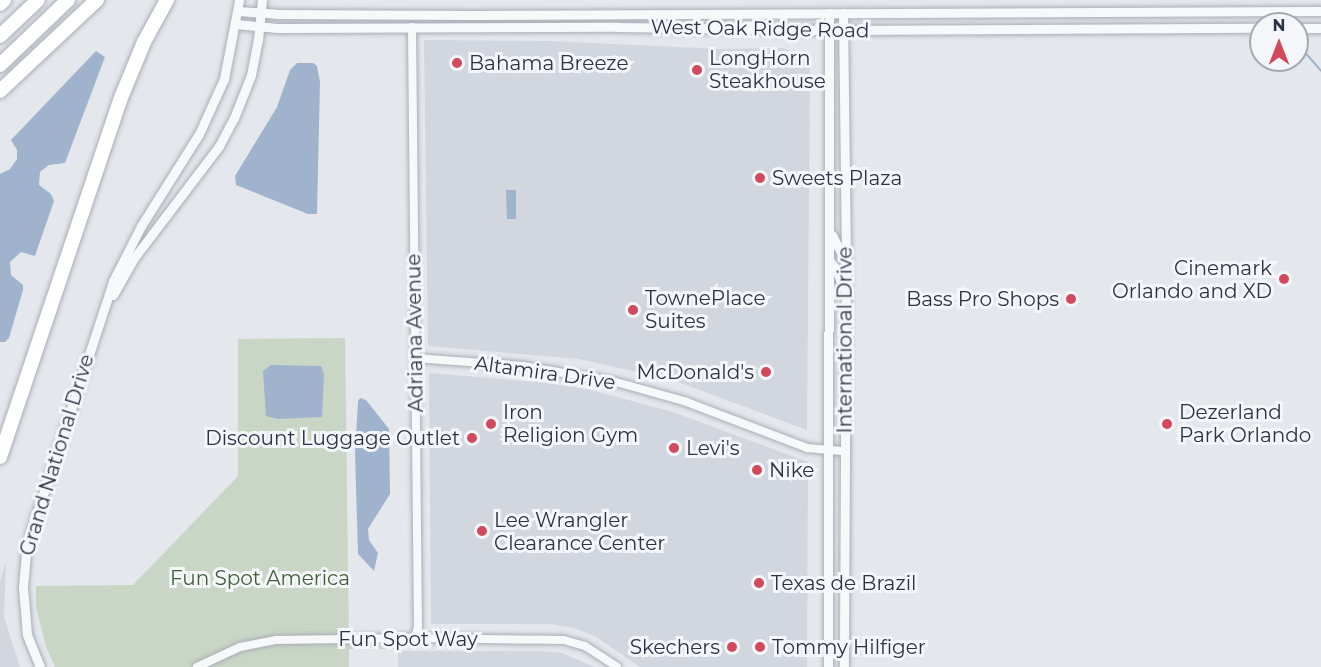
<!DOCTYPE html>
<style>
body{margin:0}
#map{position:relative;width:1321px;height:667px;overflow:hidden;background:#e4e7ec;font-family:Montserrat,sans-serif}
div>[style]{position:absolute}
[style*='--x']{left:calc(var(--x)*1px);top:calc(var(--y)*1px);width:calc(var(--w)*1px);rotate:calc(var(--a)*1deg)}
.built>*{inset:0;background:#d2d6de}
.green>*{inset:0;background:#c9d6c5}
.water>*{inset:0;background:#9fb4cc}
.stream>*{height:2px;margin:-1px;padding:0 1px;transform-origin:1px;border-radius:1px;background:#9fb4cc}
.roads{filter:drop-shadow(0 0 2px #a9aeb7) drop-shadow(0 0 2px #a9aeb7)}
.minor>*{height:8px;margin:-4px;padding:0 4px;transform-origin:4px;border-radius:4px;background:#f7f8fa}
.tertiary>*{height:9px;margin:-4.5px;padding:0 4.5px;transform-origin:4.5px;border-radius:4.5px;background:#f7f8fa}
.motorway>*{height:14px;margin:-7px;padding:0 7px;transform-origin:7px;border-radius:7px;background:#fff}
.dots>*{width:16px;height:16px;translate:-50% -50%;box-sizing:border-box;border:3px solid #f4f6f9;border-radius:50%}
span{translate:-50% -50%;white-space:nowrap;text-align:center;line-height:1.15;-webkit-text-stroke:6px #f4f6f9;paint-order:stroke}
.street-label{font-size:20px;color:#2b3445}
.poi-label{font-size:20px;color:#2b3445}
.left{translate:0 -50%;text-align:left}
.right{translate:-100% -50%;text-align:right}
.park-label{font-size:20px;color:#3f6138}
.north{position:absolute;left:1249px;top:12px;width:60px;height:60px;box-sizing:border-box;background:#f4f6f9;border:2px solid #a4a8b1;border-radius:50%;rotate:0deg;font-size:16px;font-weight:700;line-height:24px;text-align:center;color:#2b3445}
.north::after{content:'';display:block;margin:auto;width:21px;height:27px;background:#d1495b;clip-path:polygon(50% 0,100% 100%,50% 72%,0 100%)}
</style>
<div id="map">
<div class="built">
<div style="clip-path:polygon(424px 40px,549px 41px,721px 49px,783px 48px,804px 56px,810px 65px,807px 430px,678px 382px,620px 368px,579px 359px,428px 346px)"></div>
<div style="clip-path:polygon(429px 373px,547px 383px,591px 390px,673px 412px,808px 462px,807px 667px,640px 667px,595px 636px,574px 628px,551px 624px,431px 624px)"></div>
<div style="clip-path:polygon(6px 562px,4px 617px,20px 667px,0 667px,0 581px)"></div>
<div style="clip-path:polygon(398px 651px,541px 651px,562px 653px,595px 667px,398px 667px)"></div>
</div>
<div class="green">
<div style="clip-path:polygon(345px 338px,349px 645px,397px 645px,403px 649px,349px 649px,349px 667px,55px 667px,46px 647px,36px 608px,36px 586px,133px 585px,238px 476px,238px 339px)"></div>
</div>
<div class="water">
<div style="clip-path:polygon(96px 51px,105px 57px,65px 163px,49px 165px,40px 172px,39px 185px,51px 194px,54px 201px,35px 256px,21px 252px,10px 262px,11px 275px,23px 285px,23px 290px,9px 338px,5px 342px,0 342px,0 174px,10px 169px,17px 159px,17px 150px,11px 140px)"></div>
<div style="clip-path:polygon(297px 63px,313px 63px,317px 66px,320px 82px,317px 214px,308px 214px,236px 185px,235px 176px,277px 107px,290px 70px)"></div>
<div style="clip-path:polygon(506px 190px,516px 190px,516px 219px,507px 219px)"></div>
<div style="clip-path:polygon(271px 365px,321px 366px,324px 374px,322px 417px,278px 419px,266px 416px,263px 371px)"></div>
<div style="clip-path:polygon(360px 398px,366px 400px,389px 429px,390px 494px,368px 529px,369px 540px,378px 553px,374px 571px,358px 554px,355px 453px,358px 401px)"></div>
</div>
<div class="stream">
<div style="--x:1303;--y:50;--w:28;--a:49"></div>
</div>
<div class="roads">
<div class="minor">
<div style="--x:412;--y:27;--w:600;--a:89.43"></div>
<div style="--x:418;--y:627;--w:11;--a:105"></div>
<div style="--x:415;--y:358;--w:108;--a:4.2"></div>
<div style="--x:523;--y:366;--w:94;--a:9.8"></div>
<div style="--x:616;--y:382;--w:71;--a:15.6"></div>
<div style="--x:684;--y:401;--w:132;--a:20.9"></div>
<div style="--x:807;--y:448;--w:38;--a:5"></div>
<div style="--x:197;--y:667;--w:47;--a:-24.9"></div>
<div style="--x:240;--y:647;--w:37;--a:-11"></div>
<div style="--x:276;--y:640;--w:139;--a:-0.8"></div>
<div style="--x:415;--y:638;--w:149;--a:0.8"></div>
<div style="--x:564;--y:640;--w:22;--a:16"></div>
<div style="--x:585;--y:646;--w:38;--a:33"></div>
</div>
<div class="tertiary">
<div style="--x:238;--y:11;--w:39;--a:4"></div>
<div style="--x:277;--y:14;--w:194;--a:0.3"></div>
<div style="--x:471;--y:15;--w:850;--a:-0.27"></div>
<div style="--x:843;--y:13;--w:250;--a:89.3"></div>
<div style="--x:846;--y:263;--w:404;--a:90.3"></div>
<div style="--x:236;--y:24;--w:41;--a:5.6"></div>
<div style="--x:277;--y:28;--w:341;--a:-0.2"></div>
<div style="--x:618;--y:27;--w:225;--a:0.8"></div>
<div style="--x:843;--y:30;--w:418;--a:-0.3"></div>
<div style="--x:1297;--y:28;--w:24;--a:0"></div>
<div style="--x:832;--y:235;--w:31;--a:63"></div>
<div style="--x:829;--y:260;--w:11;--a:52"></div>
<div style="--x:836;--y:269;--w:19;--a:69"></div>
<div style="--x:113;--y:295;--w:43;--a:-60.4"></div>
<div style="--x:134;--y:258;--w:141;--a:-52.8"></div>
<div style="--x:219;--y:146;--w:32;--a:-62"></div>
<div style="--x:234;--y:118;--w:46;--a:-68.4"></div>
<div style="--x:251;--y:75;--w:36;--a:-79"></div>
<div style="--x:258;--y:40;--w:40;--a:-84.3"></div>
<div style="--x:40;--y:667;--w:35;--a:-112"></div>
<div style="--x:27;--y:634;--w:47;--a:-94.9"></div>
<div style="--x:23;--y:587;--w:37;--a:-85"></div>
<div style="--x:26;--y:550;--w:23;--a:-75"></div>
<div style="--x:32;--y:528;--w:260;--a:-71.8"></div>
<div style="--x:113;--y:281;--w:62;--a:-63"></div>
<div style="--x:141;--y:226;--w:109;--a:-57.8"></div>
<div style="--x:199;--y:134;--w:60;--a:-65.6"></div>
<div style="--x:224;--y:79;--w:80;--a:-79.2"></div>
<div style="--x:828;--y:667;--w:654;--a:-89.91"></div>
</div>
<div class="motorway">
<div style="--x:0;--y:4;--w:6;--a:-45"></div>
<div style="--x:0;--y:36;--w:52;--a:-43.5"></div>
<div style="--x:0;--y:65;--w:94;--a:-43.7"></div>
<div style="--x:0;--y:91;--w:133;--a:-43.2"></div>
<div style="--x:0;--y:457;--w:377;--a:-71.4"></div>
<div style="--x:120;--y:100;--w:63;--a:-67.5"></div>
<div style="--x:144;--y:42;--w:48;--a:-61.3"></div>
</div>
</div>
<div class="dots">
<div style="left:457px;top:63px;background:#d1495b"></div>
<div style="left:697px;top:70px;background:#d1495b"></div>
<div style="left:760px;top:178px;background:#d1495b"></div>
<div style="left:1284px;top:279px;background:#d1495b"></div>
<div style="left:1071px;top:299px;background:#d1495b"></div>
<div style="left:633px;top:310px;background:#d1495b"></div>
<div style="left:766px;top:372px;background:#d1495b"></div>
<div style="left:491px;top:424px;background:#d1495b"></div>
<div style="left:1167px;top:424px;background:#d1495b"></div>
<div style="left:472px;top:438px;background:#d1495b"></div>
<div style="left:674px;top:448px;background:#d1495b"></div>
<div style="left:757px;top:470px;background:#d1495b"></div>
<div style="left:482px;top:531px;background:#d1495b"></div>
<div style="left:759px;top:583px;background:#d1495b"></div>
<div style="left:732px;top:647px;background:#d1495b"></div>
<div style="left:760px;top:647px;background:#d1495b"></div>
</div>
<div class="street-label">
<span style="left:760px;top:29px;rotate:1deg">West Oak Ridge Road</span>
<span style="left:415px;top:333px;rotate:-91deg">Adriana Avenue</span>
<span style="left:845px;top:340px;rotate:-90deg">International Drive</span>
<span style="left:545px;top:373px;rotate:8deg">Altamira Drive</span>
<span style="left:57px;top:455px;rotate:-73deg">Grand National Drive</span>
<span style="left:408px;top:639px">Fun Spot Way</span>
</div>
<div class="poi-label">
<span class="left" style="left:709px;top:70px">LongHorn<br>Steakhouse</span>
<span class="left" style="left:469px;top:63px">Bahama Breeze</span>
<span class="left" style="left:772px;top:178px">Sweets Plaza</span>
<span class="right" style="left:1272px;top:280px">Cinemark<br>Orlando and XD</span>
<span class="left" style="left:645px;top:310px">TownePlace<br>Suites</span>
<span class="right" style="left:1059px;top:299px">Bass Pro Shops</span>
<span class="right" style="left:754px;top:372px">McDonald's</span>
<span class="left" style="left:503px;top:424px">Iron<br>Religion Gym</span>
<span class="left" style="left:1179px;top:424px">Dezerland<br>Park Orlando</span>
<span class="right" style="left:460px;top:438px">Discount Luggage Outlet</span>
<span class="left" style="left:686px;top:448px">Levi's</span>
<span class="left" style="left:769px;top:470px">Nike</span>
<span class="left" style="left:494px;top:532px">Lee Wrangler<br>Clearance Center</span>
<span class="left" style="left:771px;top:583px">Texas de Brazil</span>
<span class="right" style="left:720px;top:647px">Skechers</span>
<span class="left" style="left:772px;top:647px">Tommy Hilfiger</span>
</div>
<div class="park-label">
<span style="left:260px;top:578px">Fun Spot America</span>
</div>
<div class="north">N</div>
</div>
